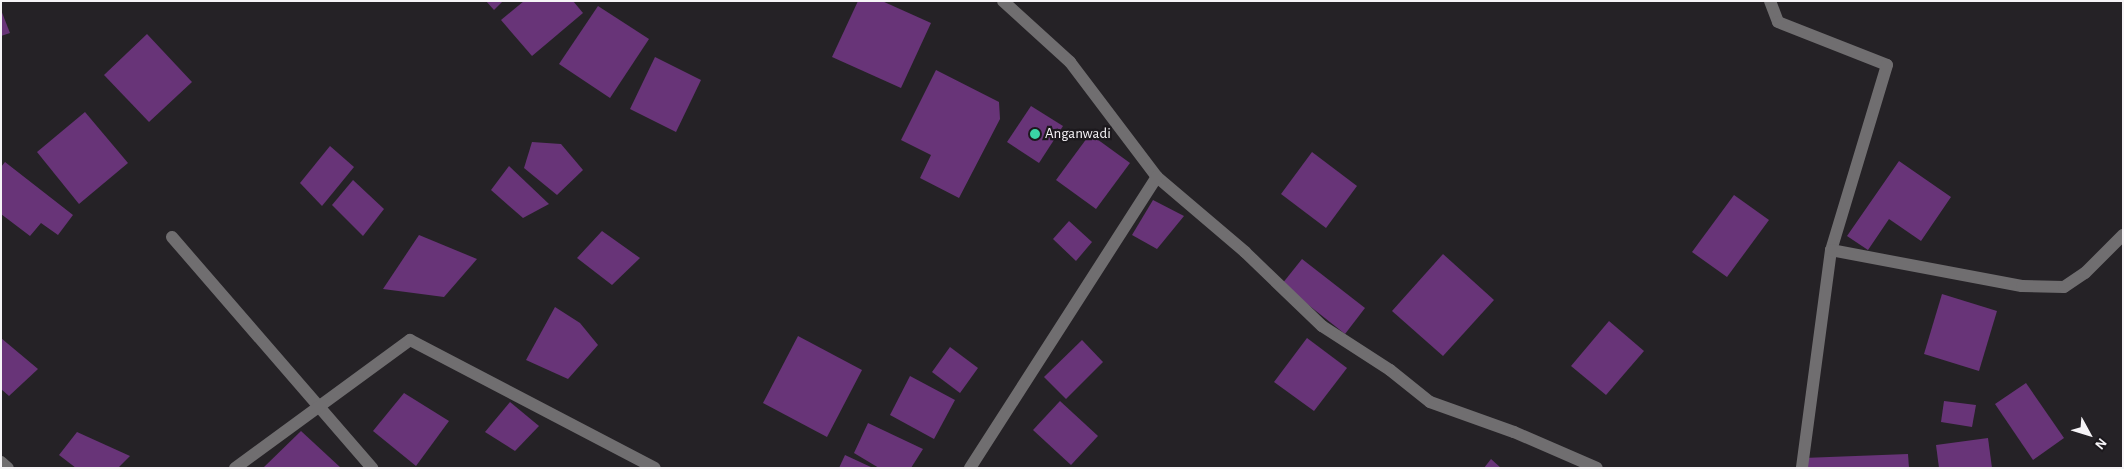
<!DOCTYPE html>
<style>
body{margin:0}
#map{position:relative;width:2124px;height:469px;overflow:hidden;background:#252226;font-family:"Alegreya Sans",sans-serif}
div>[style]{position:absolute}
[style*='--x']{left:calc(var(--x)*1px);top:calc(var(--y)*1px);width:calc(var(--w)*1px);rotate:calc(var(--a)*1deg)}
.building>*{inset:0;background:#683478}
.minor>*{height:12px;margin:-6px;padding:0 6px;transform-origin:6px;border-radius:6px;background:#706e70}
.dots>*{width:14px;height:14px;translate:-50% -50%;box-sizing:border-box;border:2px solid #1c191d;border-radius:50%}
span{translate:-50% -50%;white-space:nowrap;text-align:center;line-height:1.15;-webkit-text-stroke:4.5px #1c191d;paint-order:stroke}
.poi-label{font-size:15px;color:#f6f4f7}
.left{translate:0 -50%;text-align:left}
.frame{position:absolute;inset:0;border:2px solid #f6f4f7;pointer-events:none}
.north{position:absolute;left:2064px;top:409px;width:50px;height:50px;-webkit-text-stroke:4px #1c191d;paint-order:stroke;rotate:129deg;font-size:14px;font-weight:700;line-height:20px;text-align:center;color:#f6f4f7}
.north::after{content:'';display:block;margin:auto;width:18px;height:22px;background:#f6f4f7;clip-path:polygon(50% 0,100% 100%,50% 72%,0 100%)}
</style>
<div id="map">
<div class="building">
<div style="clip-path:polygon(486px 1px,503px 1px,494px 10px)"></div>
<div style="clip-path:polygon(524px 1px,573px 1px,583px 13px,532px 56px,501px 20px)"></div>
<div style="clip-path:polygon(858px 1px,882px 1px,931px 23px,901px 88px,832px 57px)"></div>
<div style="clip-path:polygon(598px 6px,649px 39px,610px 98px,559px 64px)"></div>
<div style="clip-path:polygon(1px 10px,10px 33px,1px 36px)"></div>
<div style="clip-path:polygon(147px 34px,192px 82px,149px 122px,104px 75px)"></div>
<div style="clip-path:polygon(655px 57px,701px 80px,676px 132px,630px 109px)"></div>
<div style="clip-path:polygon(936px 70px,999px 102px,1000px 119px,959px 198px,920px 178px,931px 155px,901px 140px)"></div>
<div style="clip-path:polygon(1031px 106px,1063px 126px,1039px 163px,1007px 142px)"></div>
<div style="clip-path:polygon(85px 112px,128px 163px,79px 204px,37px 152px)"></div>
<div style="clip-path:polygon(1090px 134px,1130px 163px,1096px 209px,1056px 180px)"></div>
<div style="clip-path:polygon(532px 142px,561px 144px,583px 170px,557px 195px,524px 168px)"></div>
<div style="clip-path:polygon(330px 146px,354px 167px,322px 206px,300px 183px)"></div>
<div style="clip-path:polygon(1312px 152px,1357px 186px,1326px 228px,1281px 194px)"></div>
<div style="clip-path:polygon(1899px 161px,1951px 197px,1921px 241px,1889px 219px,1868px 250px,1847px 236px)"></div>
<div style="clip-path:polygon(5px 162px,73px 215px,58px 235px,41px 223px,30px 236px,1px 214px,1px 167px)"></div>
<div style="clip-path:polygon(509px 166px,549px 204px,523px 218px,491px 190px)"></div>
<div style="clip-path:polygon(353px 180px,384px 209px,363px 236px,332px 205px)"></div>
<div style="clip-path:polygon(1734px 195px,1769px 220px,1727px 277px,1692px 252px)"></div>
<div style="clip-path:polygon(1153px 200px,1184px 216px,1157px 249px,1132px 235px)"></div>
<div style="clip-path:polygon(1069px 221px,1092px 242px,1076px 261px,1053px 239px)"></div>
<div style="clip-path:polygon(602px 231px,640px 258px,612px 285px,577px 258px)"></div>
<div style="clip-path:polygon(419px 235px,477px 259px,444px 297px,383px 289px)"></div>
<div style="clip-path:polygon(1443px 254px,1494px 300px,1443px 356px,1392px 311px)"></div>
<div style="clip-path:polygon(1302px 259px,1365px 308px,1345px 334px,1282px 284px)"></div>
<div style="clip-path:polygon(1942px 294px,1997px 311px,1979px 371px,1924px 354px)"></div>
<div style="clip-path:polygon(555px 307px,580px 323px,598px 345px,568px 379px,526px 360px)"></div>
<div style="clip-path:polygon(1609px 321px,1644px 351px,1606px 395px,1571px 366px)"></div>
<div style="clip-path:polygon(798px 336px,862px 370px,827px 437px,763px 403px)"></div>
<div style="clip-path:polygon(1px 338px,38px 369px,9px 396px,1px 389px)"></div>
<div style="clip-path:polygon(1307px 338px,1347px 368px,1314px 411px,1274px 382px)"></div>
<div style="clip-path:polygon(1082px 340px,1103px 362px,1066px 399px,1044px 377px)"></div>
<div style="clip-path:polygon(950px 347px,978px 368px,960px 393px,932px 372px)"></div>
<div style="clip-path:polygon(910px 376px,955px 400px,934px 439px,890px 415px)"></div>
<div style="clip-path:polygon(2026px 383px,2064px 438px,2033px 460px,1995px 404px)"></div>
<div style="clip-path:polygon(404px 393px,449px 421px,416px 466px,373px 431px)"></div>
<div style="clip-path:polygon(1060px 401px,1098px 436px,1071px 465px,1033px 430px)"></div>
<div style="clip-path:polygon(1944px 401px,1976px 405px,1972px 427px,1941px 422px)"></div>
<div style="clip-path:polygon(510px 402px,539px 426px,515px 451px,485px 432px)"></div>
<div style="clip-path:polygon(868px 423px,923px 449px,911px 468px,879px 468px,854px 453px)"></div>
<div style="clip-path:polygon(301px 431px,341px 468px,263px 468px)"></div>
<div style="clip-path:polygon(77px 432px,130px 456px,118px 468px,76px 468px,59px 455px)"></div>
<div style="clip-path:polygon(1988px 438px,1992px 468px,1939px 468px,1936px 445px)"></div>
<div style="clip-path:polygon(1908px 454px,1909px 468px,1804px 468px,1803px 458px)"></div>
<div style="clip-path:polygon(845px 455px,873px 468px,839px 468px)"></div>
<div style="clip-path:polygon(1491px 459px,1501px 468px,1484px 468px)"></div>
</div>
<div class="minor">
<div style="--x:1003;--y:1;--w:91;--a:42.3"></div>
<div style="--x:1070;--y:62;--w:144;--a:52.9"></div>
<div style="--x:1157;--y:177;--w:116;--a:40.4"></div>
<div style="--x:1245;--y:252;--w:107;--a:43.9"></div>
<div style="--x:1322;--y:326;--w:81;--a:32.9"></div>
<div style="--x:1390;--y:370;--w:51;--a:38.7"></div>
<div style="--x:1430;--y:402;--w:89;--a:19.7"></div>
<div style="--x:1514;--y:432;--w:90;--a:23.4"></div>
<div style="--x:1770;--y:1;--w:22;--a:69"></div>
<div style="--x:1778;--y:22;--w:117;--a:21.5"></div>
<div style="--x:1887;--y:65;--w:193;--a:106.8"></div>
<div style="--x:1831;--y:250;--w:220;--a:97.6"></div>
<div style="--x:172;--y:237;--w:306;--a:49.1"></div>
<div style="--x:1831;--y:250;--w:194;--a:10.7"></div>
<div style="--x:2022;--y:286;--w:42;--a:1.4"></div>
<div style="--x:2064;--y:287;--w:25;--a:-34"></div>
<div style="--x:2085;--y:273;--w:54;--a:-45"></div>
<div style="--x:1;--y:462;--w:9;--a:41"></div>
<div style="--x:235;--y:468;--w:217;--a:-36.2"></div>
<div style="--x:410;--y:340;--w:276;--a:27.6"></div>
<div style="--x:970;--y:468;--w:346;--a:-57.3"></div>
</div>
<div class="dots">
<div style="left:1035px;top:134px;background:#3ad4a5"></div>
</div>
<div class="poi-label">
<span class="left" style="left:1045px;top:134px">Anganwadi</span>
</div>
<div class="frame"></div>
<div class="north">N</div>
</div>
